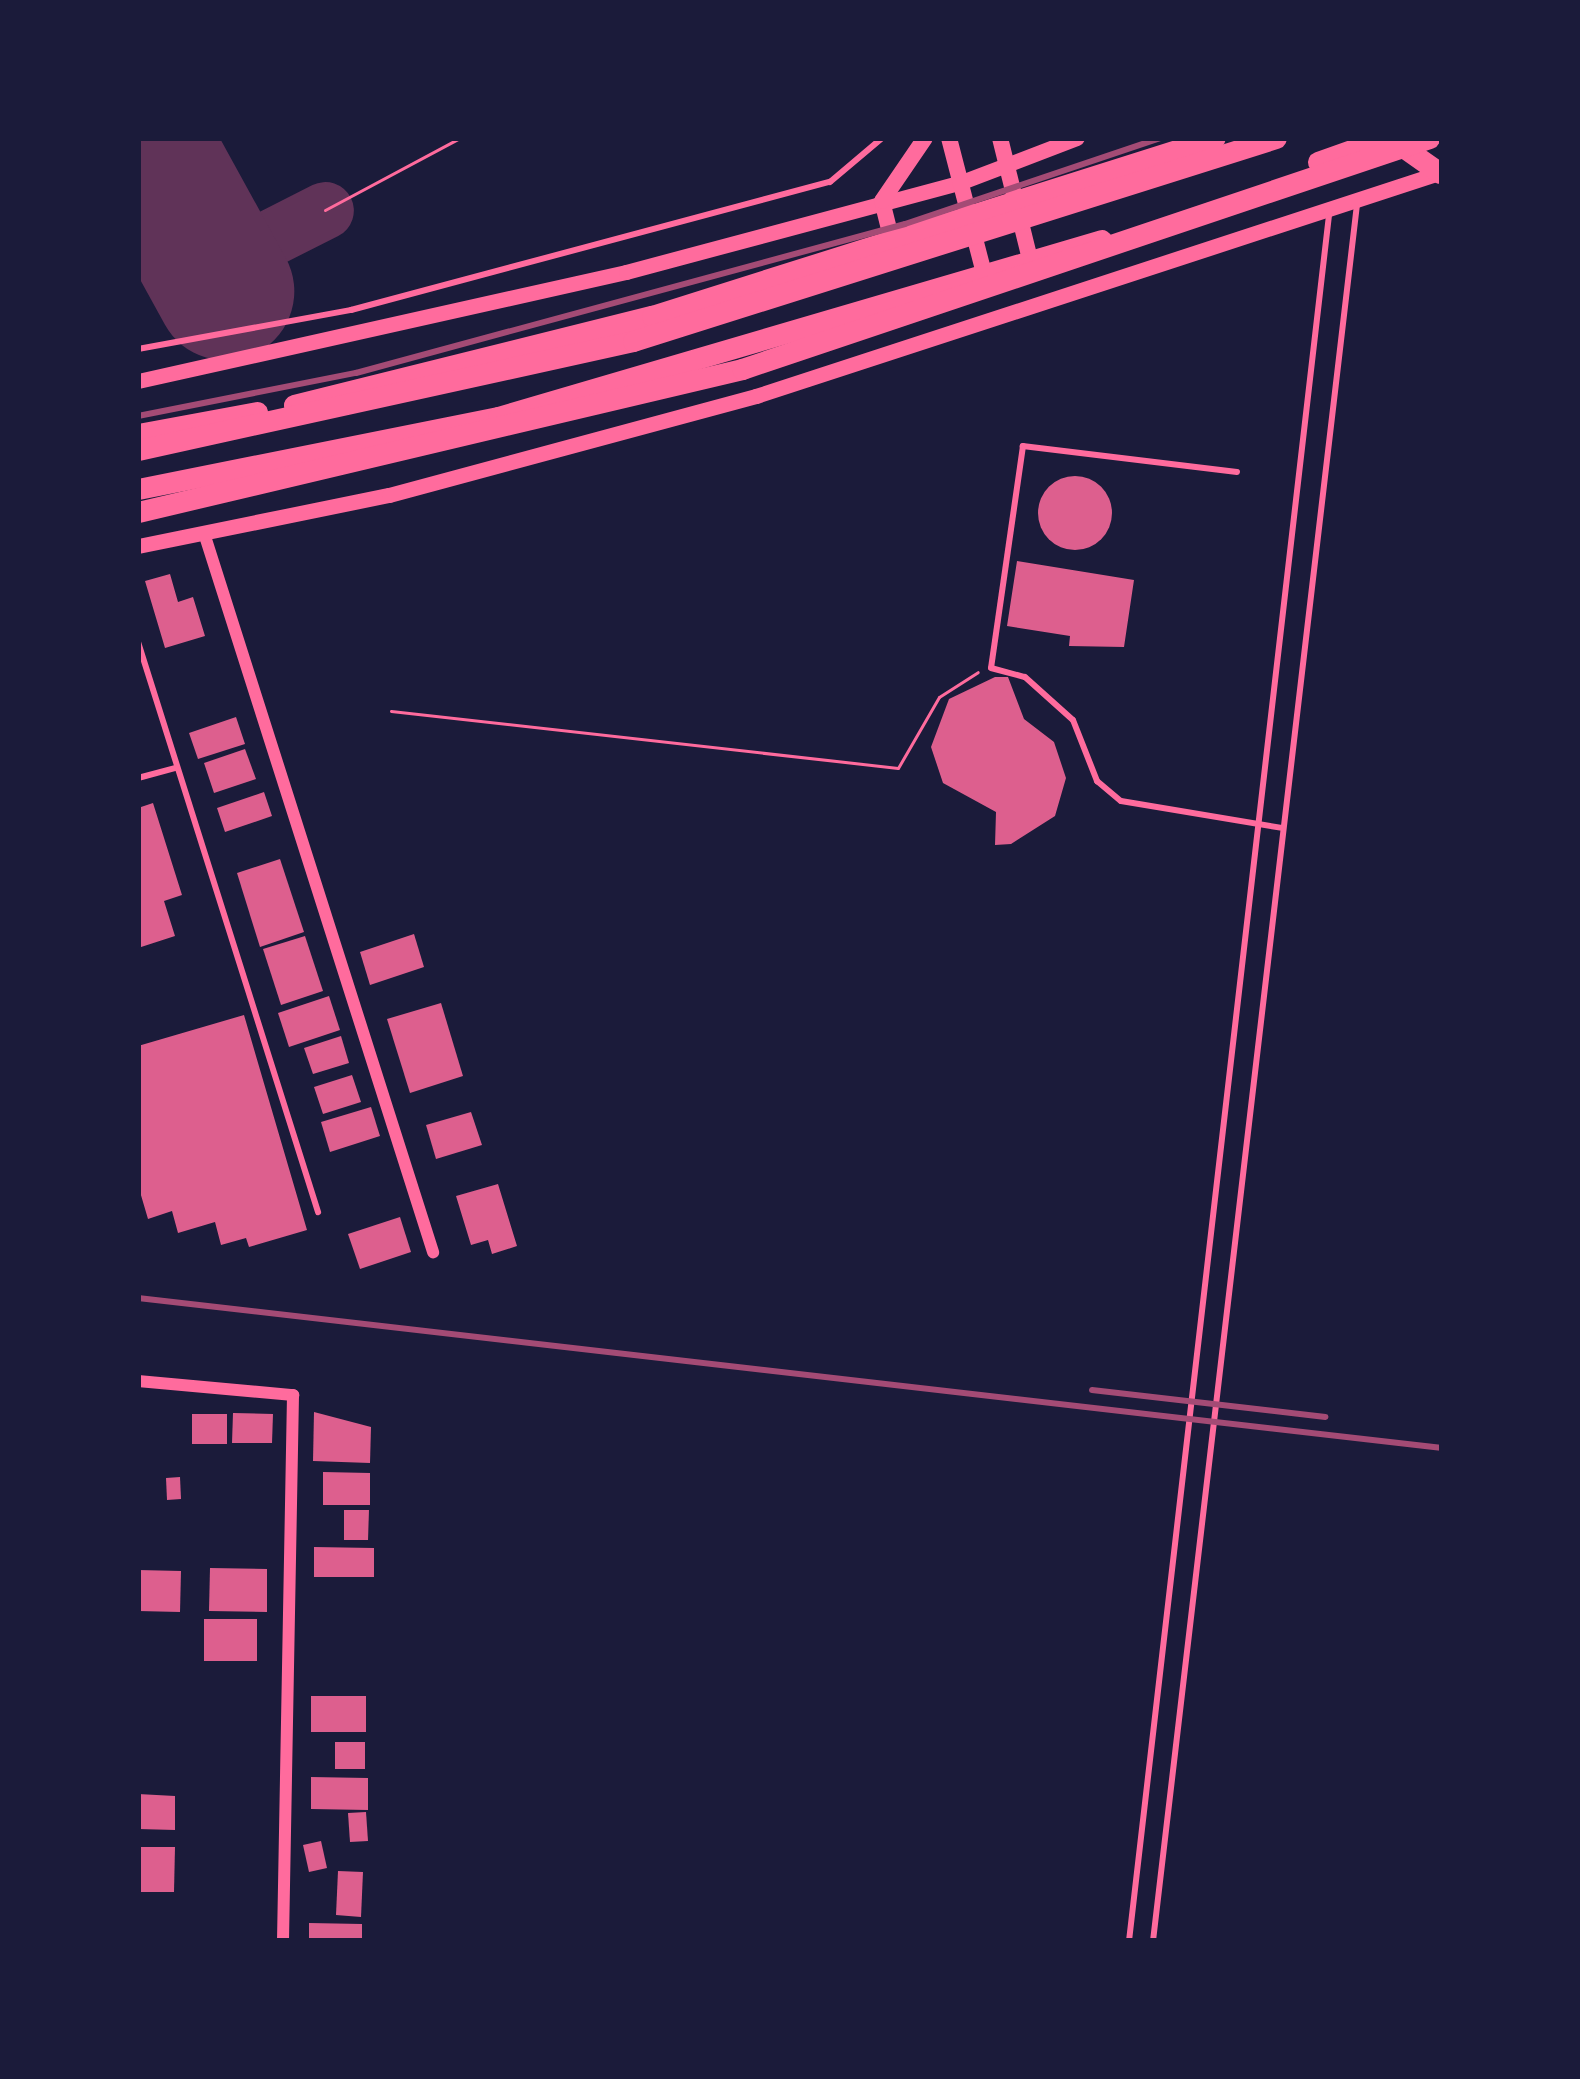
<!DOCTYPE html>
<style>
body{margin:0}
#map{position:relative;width:1580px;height:2079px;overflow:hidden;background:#1b1b3a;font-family:Cabin,sans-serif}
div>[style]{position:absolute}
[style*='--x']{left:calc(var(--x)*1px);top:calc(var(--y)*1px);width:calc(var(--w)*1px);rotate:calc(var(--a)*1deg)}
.taxiway>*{height:57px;margin:-28.5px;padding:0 28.5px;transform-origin:28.5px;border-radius:28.5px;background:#603358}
.runway>*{height:138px;margin:-69px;padding:0 69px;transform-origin:69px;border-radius:69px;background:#603358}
.building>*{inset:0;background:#dd5f8e}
.round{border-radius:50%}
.path>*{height:3px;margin:-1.5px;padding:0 1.5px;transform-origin:1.5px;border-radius:1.5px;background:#ff6b9d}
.service>*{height:6px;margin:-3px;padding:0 3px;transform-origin:3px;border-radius:3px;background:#ff6b9d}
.minor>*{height:12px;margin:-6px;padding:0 6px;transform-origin:6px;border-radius:6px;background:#ff6b9d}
.tertiary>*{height:15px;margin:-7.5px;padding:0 7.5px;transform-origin:7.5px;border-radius:7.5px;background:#ff6b9d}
.secondary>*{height:16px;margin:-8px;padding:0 8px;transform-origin:8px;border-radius:8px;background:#ff6b9d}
.trunk>*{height:21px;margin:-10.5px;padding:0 10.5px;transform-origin:10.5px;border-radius:10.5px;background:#ff6b9d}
.rail>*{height:6px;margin:-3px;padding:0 3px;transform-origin:3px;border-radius:3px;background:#a44b75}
span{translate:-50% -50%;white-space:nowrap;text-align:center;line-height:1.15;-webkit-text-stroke:10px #1b1b3a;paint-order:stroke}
.frame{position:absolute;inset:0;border:141px solid #1b1b3a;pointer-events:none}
</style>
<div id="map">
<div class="taxiway">
<div style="--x:196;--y:239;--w:36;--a:38"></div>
<div style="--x:224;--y:261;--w:113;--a:-26.8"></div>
</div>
<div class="runway">
<div style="--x:141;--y:138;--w:175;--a:61.2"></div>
</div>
<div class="building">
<div class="round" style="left:1038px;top:476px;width:74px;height:74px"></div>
<div style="clip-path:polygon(1017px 561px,1134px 580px,1124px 647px,1069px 646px,1070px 636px,1007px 626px)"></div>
<div style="clip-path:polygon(170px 574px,178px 602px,193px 597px,205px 636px,165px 648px,145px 581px)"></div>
<div style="clip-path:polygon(995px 677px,1008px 677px,1024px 719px,1054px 742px,1066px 778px,1055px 816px,1011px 844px,995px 845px,996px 812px,943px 783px,931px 747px,949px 699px)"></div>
<div style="clip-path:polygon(236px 717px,245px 744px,198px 759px,189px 733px)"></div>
<div style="clip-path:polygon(245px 749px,256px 779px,214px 793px,204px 763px)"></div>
<div style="clip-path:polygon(264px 792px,272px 816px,225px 832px,217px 808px)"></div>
<div style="clip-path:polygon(153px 803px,182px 895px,164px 901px,175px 936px,138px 948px,138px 808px)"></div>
<div style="clip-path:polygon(280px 859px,304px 932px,260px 947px,237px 873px)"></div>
<div style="clip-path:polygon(414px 934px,424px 967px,370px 985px,360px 952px)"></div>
<div style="clip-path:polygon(305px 936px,323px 991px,281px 1005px,263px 949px)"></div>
<div style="clip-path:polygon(329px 996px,340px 1030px,289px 1047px,278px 1013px)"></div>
<div style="clip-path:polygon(441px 1003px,463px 1076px,410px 1093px,387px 1019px)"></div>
<div style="clip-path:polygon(244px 1015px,307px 1230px,249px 1247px,246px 1238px,221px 1245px,215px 1222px,178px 1233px,172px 1211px,148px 1219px,138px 1185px,138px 1046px)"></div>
<div style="clip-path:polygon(341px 1036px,349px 1063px,313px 1074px,304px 1048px)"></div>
<div style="clip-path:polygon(352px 1075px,361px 1102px,323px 1114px,314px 1087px)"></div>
<div style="clip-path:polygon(371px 1107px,380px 1136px,330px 1152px,321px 1122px)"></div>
<div style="clip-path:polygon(471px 1112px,482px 1145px,436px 1159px,426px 1125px)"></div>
<div style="clip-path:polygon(498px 1184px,517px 1246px,492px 1254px,488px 1240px,471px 1245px,456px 1196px)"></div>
<div style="clip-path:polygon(400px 1217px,411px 1252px,360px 1269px,348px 1234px)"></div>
<div style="clip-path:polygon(314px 1412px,371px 1427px,370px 1463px,313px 1461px)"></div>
<div style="clip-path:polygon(233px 1413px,273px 1414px,272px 1443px,232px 1443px)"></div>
<div style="clip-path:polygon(192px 1414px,227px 1414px,227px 1444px,192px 1444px)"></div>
<div style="clip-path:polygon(323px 1472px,370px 1473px,370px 1505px,323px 1505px)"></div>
<div style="clip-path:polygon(180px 1477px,181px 1499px,167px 1500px,166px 1478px)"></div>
<div style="clip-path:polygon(344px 1510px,369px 1510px,368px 1540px,344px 1540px)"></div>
<div style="clip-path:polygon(314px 1547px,374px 1548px,374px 1577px,314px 1577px)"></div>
<div style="clip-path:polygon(210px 1568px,267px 1569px,267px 1612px,209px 1611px)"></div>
<div style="clip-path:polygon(138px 1570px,181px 1571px,180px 1612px,138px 1611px)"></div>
<div style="clip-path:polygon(204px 1619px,257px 1619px,257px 1661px,204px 1661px)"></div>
<div style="clip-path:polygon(311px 1696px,366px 1696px,366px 1732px,311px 1732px)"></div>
<div style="clip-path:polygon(335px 1742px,365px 1742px,365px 1769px,335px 1769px)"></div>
<div style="clip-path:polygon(311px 1777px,368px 1778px,368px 1810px,311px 1809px)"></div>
<div style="clip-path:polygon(138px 1794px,175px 1796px,175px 1830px,138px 1829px)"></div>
<div style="clip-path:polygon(366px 1812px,368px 1841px,350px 1842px,348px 1813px)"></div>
<div style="clip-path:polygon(321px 1841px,327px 1868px,309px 1872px,303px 1845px)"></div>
<div style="clip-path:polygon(138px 1847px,175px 1847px,174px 1892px,138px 1892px)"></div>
<div style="clip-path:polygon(338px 1871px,363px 1872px,361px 1917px,336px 1915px)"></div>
<div style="clip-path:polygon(309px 1923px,362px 1924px,362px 1941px,309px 1941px)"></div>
</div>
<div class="path">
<div style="--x:325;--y:210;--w:153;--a:-28.1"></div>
<div style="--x:391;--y:711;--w:510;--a:6.41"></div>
<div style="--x:898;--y:768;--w:82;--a:-60"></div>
<div style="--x:939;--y:697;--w:46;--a:-32.7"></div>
</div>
<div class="service">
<div style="--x:138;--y:349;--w:217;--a:-10.4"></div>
<div style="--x:351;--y:310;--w:496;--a:-15"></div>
<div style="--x:830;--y:182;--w:68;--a:-40.2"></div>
<div style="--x:1237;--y:472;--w:216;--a:-173.1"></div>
<div style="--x:1023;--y:446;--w:224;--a:98.2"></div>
<div style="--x:991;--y:668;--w:35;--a:15"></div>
<div style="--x:1025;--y:677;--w:64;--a:41.9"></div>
<div style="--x:1073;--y:720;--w:66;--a:68.5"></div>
<div style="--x:1097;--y:781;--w:31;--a:40"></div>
<div style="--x:1121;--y:801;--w:163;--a:9.5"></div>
<div style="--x:138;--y:642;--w:598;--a:72.47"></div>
<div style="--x:138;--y:778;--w:38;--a:-15"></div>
<div style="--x:1129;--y:1941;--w:1739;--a:-83.39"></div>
<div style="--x:1153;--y:1941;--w:1749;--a:-83.3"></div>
</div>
<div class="minor">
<div style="--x:204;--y:533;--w:755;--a:72.33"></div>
<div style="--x:138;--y:1381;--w:156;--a:5.2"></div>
<div style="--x:293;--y:1395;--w:546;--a:91.05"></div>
</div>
<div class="tertiary">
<div style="--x:138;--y:381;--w:500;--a:-12.59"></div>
<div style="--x:626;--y:272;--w:345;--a:-15"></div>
<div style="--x:959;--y:183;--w:126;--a:-20.9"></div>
<div style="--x:138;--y:546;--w:256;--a:-11.5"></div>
<div style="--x:389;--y:495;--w:380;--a:-15.1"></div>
<div style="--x:756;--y:396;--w:722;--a:-18.08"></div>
</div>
<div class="secondary">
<div style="--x:949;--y:138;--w:148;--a:75.5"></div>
<div style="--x:1000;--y:138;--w:137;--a:76.1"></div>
<div style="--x:893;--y:245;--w:45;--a:-104"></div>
<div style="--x:882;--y:201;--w:76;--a:-55.7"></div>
</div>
<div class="trunk">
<div style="--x:1403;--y:147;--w:45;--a:35.1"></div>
<div style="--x:1318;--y:162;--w:71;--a:-19.7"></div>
<div style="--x:294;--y:405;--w:369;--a:-14"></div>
<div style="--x:652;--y:316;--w:590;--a:-17.55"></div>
<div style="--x:138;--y:434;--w:121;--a:-10.5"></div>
<div style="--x:138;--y:450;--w:507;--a:-12.42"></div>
<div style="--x:633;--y:341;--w:674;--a:-17.52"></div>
<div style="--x:138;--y:489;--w:367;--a:-11.3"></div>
<div style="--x:498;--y:417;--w:629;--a:-16.33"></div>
<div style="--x:138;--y:512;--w:621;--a:-13.32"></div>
<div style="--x:742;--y:369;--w:725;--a:-18.58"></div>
</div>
<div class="rail">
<div style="--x:138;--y:416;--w:222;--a:-11.2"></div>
<div style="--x:356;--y:373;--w:569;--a:-15.18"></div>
<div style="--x:905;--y:224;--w:269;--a:-18.6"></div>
<div style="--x:138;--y:1298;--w:1313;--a:6.56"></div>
<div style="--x:1092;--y:1390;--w:235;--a:6.6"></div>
</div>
<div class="frame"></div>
</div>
